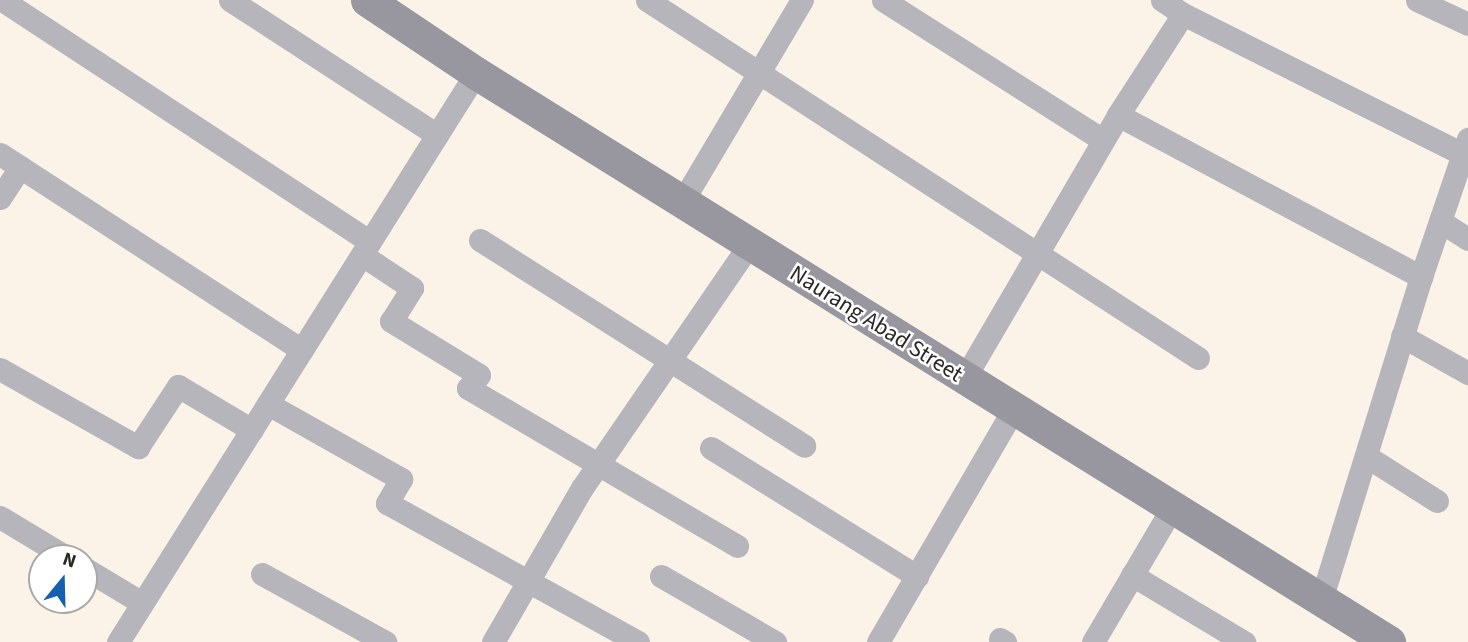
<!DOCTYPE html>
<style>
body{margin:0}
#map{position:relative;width:1468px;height:642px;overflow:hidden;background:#fbf2e8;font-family:"Source Sans 3",sans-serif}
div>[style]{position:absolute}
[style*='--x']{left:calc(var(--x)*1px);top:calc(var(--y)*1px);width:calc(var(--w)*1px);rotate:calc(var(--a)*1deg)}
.street>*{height:23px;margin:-11.5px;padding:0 11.5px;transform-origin:11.5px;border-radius:11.5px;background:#b6b5bb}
.secondary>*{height:33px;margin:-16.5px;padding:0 16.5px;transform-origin:16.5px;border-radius:16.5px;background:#98979f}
span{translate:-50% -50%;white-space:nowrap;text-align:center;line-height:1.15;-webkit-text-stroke:5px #fff;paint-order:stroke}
.street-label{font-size:23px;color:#2b2824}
.north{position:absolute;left:28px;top:544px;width:70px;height:70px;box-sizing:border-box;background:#fff;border:2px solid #aaa9a7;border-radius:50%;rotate:19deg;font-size:19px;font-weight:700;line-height:28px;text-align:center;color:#2b2824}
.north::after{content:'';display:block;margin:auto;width:24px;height:32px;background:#1560af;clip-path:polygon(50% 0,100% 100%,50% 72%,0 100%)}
</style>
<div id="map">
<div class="street">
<div style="--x:2;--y:0;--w:440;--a:33.3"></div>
<div style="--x:230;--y:0;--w:247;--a:33.1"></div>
<div style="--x:647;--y:0;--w:657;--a:33.01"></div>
<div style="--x:883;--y:0;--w:261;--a:32.5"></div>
<div style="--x:1162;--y:0;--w:25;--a:34"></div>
<div style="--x:1183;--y:14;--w:313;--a:26.6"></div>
<div style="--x:1417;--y:0;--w:56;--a:25.2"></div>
<div style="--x:1118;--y:115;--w:344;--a:28.1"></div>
<div style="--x:0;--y:154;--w:360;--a:33"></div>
<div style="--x:0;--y:198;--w:37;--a:-57"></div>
<div style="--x:682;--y:202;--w:235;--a:-59.3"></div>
<div style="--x:1440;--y:221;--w:33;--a:33"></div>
<div style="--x:480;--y:240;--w:384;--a:32.4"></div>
<div style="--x:362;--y:255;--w:60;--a:33.4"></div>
<div style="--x:412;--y:288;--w:39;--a:122"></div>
<div style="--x:391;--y:321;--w:103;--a:31.5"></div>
<div style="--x:479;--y:375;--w:17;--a:130"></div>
<div style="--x:468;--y:388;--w:312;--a:30.4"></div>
<div style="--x:1402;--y:336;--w:76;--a:29.3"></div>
<div style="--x:0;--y:369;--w:159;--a:29.5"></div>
<div style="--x:138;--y:447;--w:73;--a:-56.7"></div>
<div style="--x:178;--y:386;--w:86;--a:30.7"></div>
<div style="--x:964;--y:379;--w:306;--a:-59.7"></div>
<div style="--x:1118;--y:115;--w:120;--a:-57.2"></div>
<div style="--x:268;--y:404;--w:153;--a:29.4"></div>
<div style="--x:401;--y:479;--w:28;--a:120"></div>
<div style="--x:387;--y:503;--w:287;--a:29"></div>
<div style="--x:711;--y:448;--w:243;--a:31.9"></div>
<div style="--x:1366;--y:456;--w:84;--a:32.4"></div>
<div style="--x:0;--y:517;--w:79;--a:31.1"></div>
<div style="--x:84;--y:568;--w:68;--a:31.1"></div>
<div style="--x:262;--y:574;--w:141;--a:28.9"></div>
<div style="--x:1132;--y:575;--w:131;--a:30.9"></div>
<div style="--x:661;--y:576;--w:132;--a:30.1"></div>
<div style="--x:1321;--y:600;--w:338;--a:-72.8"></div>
<div style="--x:1421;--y:277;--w:146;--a:-71.2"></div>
<div style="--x:1000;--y:639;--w:6;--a:31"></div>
<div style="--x:118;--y:642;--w:672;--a:-57.82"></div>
<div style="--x:493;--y:642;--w:178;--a:-60"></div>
<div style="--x:582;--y:488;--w:296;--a:-55.5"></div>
<div style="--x:878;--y:642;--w:268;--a:-59.8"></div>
<div style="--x:1093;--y:642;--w:156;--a:-59.5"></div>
</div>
<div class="secondary">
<div style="--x:367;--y:0;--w:131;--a:33.8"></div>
<div style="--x:476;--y:73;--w:1076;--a:31.93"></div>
</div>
<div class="street-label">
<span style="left:876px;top:324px;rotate:32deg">Naurang Abad Street</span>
</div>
<div class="north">N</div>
</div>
